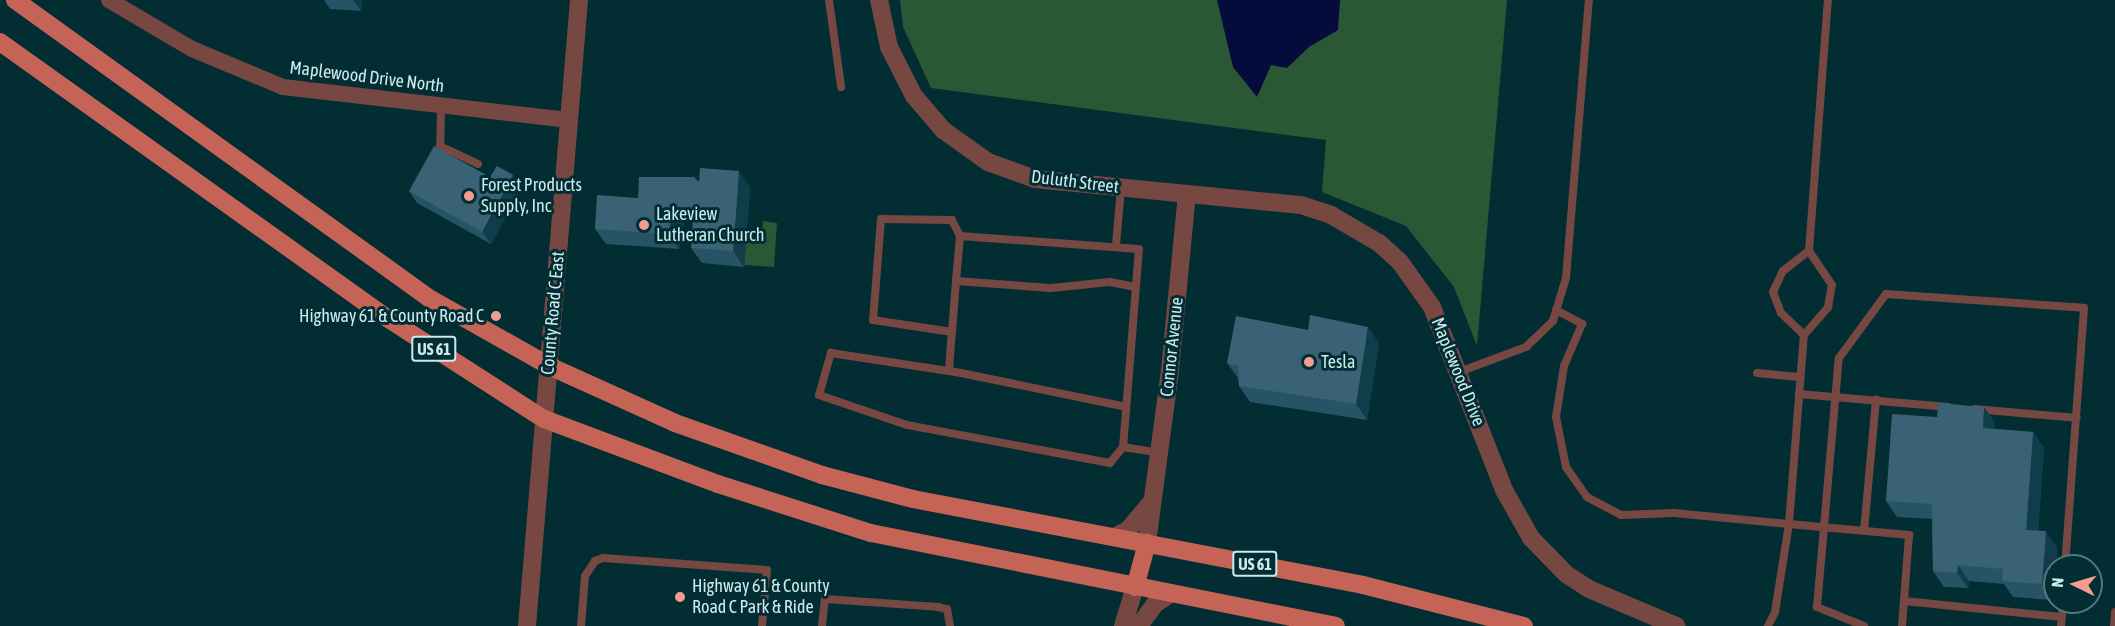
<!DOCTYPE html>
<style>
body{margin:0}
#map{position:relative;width:2115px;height:626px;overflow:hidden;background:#012d33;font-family:"Asap Condensed",sans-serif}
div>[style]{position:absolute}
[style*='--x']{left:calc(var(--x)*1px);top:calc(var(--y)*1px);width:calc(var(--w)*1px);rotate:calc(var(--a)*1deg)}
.green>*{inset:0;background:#2b5834}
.water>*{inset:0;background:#050b3a}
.service>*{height:8px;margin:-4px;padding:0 4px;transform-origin:4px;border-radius:4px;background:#774741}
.minor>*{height:16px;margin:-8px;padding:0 8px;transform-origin:8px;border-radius:8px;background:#774741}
.tertiary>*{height:18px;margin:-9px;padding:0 9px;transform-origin:9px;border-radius:9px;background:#774741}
.primary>*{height:18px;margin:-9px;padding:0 9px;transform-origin:9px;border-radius:9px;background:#c56357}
.wall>*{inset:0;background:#285365}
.shaded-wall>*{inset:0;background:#113d4b}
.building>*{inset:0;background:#396374}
.dots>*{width:16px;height:16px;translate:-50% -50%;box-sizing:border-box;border:3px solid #012d33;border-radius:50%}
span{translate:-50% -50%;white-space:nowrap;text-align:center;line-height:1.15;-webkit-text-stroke:6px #012d33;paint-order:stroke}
.shield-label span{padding:2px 4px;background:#012d33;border:2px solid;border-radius:4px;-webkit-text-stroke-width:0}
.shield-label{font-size:16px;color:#cee9ed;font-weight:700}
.street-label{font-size:18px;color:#cee9ed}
.poi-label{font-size:18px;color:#cee9ed}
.left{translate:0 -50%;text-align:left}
.right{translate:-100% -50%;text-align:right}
.north{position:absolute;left:2043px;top:554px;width:60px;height:60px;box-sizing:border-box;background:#012d33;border:2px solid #53787d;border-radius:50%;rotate:275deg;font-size:16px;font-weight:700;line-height:24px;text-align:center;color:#cee9ed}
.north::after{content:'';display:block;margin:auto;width:21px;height:27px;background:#f59c90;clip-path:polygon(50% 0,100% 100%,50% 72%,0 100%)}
</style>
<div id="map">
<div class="green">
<div style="clip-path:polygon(900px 0,1507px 0,1477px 346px,1454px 287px,1406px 226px,1322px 192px,1326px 140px,931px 88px,903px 27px)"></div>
<div style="clip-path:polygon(763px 221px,777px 223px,774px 267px,744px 265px,747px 231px,762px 233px)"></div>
</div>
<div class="water">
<div style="clip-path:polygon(1217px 0,1340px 0,1338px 30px,1309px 47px,1287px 68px,1271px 65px,1257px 97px,1233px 67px)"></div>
</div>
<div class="service">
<div style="--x:829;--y:0;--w:88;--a:82.1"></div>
<div style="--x:441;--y:107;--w:39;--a:91"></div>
<div style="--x:440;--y:146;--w:42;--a:25.3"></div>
<div style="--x:960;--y:236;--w:179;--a:4.2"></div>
<div style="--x:1139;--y:249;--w:199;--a:94.6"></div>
<div style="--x:1123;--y:447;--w:36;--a:9"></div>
<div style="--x:1116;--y:245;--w:57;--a:-85"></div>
<div style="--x:956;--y:281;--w:95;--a:4.2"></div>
<div style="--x:1051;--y:288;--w:59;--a:-5.8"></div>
<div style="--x:1110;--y:282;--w:26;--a:11"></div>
<div style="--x:1556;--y:310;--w:30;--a:28"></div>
<div style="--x:1582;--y:324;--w:46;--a:113.2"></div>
<div style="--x:1564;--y:366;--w:52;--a:98.9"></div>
<div style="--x:1556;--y:417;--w:51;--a:78.7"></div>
<div style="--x:1566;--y:467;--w:37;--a:55"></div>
<div style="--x:1587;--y:497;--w:38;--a:28"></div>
<div style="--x:1621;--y:515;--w:53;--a:-2.2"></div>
<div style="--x:1674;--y:513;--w:116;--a:5.5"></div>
<div style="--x:1789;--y:524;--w:190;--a:-85.5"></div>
<div style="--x:1804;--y:335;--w:37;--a:-49"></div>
<div style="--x:1828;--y:307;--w:22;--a:-80"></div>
<div style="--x:1832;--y:285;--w:41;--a:-124.1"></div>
<div style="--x:1809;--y:251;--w:252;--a:-85.7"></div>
<div style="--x:1804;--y:335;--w:32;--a:-136"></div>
<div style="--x:1781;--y:313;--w:22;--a:-111"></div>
<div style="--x:1773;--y:292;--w:23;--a:-65"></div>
<div style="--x:1783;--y:271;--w:33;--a:-38"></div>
<div style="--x:949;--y:371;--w:39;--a:-86"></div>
<div style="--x:952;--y:332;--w:51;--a:-85.5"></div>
<div style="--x:956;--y:281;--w:45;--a:-84.9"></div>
<div style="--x:960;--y:236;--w:18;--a:-117"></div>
<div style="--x:952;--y:220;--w:71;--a:-179.2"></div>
<div style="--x:881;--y:219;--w:101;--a:94.5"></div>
<div style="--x:873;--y:320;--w:80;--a:8.6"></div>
<div style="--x:1459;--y:372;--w:72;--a:-20.5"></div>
<div style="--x:1526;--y:347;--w:37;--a:-44"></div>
<div style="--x:1553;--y:321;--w:45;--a:-73.2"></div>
<div style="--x:1566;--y:278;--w:279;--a:-85.3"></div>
<div style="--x:1757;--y:373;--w:43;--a:5.3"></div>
<div style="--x:1799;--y:394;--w:150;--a:5"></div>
<div style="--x:1975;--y:409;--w:102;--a:5"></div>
<div style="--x:1123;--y:447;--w:21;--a:129"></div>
<div style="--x:1110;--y:463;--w:207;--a:-169.4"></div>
<div style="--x:907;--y:425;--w:93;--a:-161.2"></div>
<div style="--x:819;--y:395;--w:44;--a:-74.1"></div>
<div style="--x:831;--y:353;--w:132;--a:8.7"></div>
<div style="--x:961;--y:373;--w:168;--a:11.6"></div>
<div style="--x:1864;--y:531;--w:132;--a:-84.8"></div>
<div style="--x:1904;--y:601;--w:158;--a:5.8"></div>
<div style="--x:581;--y:626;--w:50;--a:-85.4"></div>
<div style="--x:585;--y:576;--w:18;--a:-56"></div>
<div style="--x:595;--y:561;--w:9;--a:-21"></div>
<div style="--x:603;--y:558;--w:164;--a:4.2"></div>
<div style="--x:767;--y:570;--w:56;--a:95.1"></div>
<div style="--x:822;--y:626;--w:27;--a:-84"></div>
<div style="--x:825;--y:599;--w:113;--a:4"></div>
<div style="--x:938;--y:607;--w:9;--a:13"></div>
<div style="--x:947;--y:609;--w:17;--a:80"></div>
<div style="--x:1768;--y:626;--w:16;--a:-63"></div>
<div style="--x:1775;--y:612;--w:89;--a:-81"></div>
<div style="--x:1789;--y:524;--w:121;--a:5.2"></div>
<div style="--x:1909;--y:535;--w:91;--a:94.4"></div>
<div style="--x:1864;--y:626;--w:51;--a:-158"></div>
<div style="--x:1817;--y:607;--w:250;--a:-85"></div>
<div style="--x:1839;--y:358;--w:79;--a:-53.7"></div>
<div style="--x:1886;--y:294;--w:198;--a:4"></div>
<div style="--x:2084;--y:308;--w:259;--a:94.2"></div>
<div style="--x:2061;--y:626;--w:24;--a:-85"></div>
<div style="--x:2114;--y:626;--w:14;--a:-86"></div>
</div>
<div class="minor">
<div style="--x:109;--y:0;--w:96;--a:30.6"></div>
<div style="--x:192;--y:49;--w:99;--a:22.7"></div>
<div style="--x:283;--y:87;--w:287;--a:6.6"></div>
</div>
<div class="tertiary">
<div style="--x:879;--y:0;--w:48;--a:78"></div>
<div style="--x:889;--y:47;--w:55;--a:63"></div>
<div style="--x:914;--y:96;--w:45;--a:49.5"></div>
<div style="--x:943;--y:130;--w:55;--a:35.4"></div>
<div style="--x:988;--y:162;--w:50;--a:19.9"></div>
<div style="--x:1035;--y:179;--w:267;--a:5.6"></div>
<div style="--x:1301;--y:205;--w:32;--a:18"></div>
<div style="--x:1331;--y:215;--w:56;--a:30.3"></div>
<div style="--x:1379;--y:243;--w:28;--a:42"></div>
<div style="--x:1400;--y:262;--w:55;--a:54.6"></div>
<div style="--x:1432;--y:307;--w:197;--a:68.5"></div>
<div style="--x:1504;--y:490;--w:55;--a:60.6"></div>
<div style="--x:1531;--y:538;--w:50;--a:45.8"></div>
<div style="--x:1566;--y:574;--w:27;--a:33"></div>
<div style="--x:1589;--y:589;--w:95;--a:23"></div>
<div style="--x:1114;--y:537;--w:16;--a:-27"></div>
<div style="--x:1128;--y:530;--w:35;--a:-50"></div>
<div style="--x:1147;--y:543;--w:175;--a:-82.4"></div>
<div style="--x:1170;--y:370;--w:177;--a:-84.5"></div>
<div style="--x:527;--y:626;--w:628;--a:-85.25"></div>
<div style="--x:1123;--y:626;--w:41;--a:-72.9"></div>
<div style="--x:1139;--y:626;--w:27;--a:-54"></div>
<div style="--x:1155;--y:604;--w:18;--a:-34"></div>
</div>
<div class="primary">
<div style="--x:15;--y:0;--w:510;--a:35.75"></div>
<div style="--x:429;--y:298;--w:138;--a:29.5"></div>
<div style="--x:549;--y:366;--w:138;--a:24.3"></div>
<div style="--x:675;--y:423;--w:156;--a:19.5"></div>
<div style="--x:822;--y:475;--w:94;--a:14.8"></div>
<div style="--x:913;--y:499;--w:458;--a:10.8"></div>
<div style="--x:1363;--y:585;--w:166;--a:14.3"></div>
<div style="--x:0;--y:42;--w:475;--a:35.5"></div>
<div style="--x:387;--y:318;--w:187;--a:32.8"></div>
<div style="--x:544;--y:419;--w:186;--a:20.5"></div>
<div style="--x:718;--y:484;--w:161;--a:17.8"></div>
<div style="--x:871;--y:533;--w:474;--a:11.3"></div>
<div style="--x:1135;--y:587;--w:46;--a:-74.7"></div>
</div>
<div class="wall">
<div style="clip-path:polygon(324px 0,362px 0,361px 11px,330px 9px)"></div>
<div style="clip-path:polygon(490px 177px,522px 187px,491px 244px,417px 203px,409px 191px)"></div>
<div style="clip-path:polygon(699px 182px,750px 187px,744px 267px,702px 263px,691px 248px,693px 222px,684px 222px,679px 249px,606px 244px,595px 229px,638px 198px)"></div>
<div style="clip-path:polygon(1308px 330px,1379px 343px,1367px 420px,1250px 402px,1239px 386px,1238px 378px,1227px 363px)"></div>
<div style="clip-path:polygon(1937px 417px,1995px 422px,1995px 429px,2033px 432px,2044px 448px,2038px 531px,2057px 547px,2056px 566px,2055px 566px,2053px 600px,2013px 597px,2004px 584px,1969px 581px,1968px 588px,1944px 587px,1933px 571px,1932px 519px,1897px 517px,1886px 501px)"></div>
</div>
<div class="shaded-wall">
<div style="clip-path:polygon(353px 0,362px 0,361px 11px)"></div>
<div style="clip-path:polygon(739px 171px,750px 187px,744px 267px,733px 251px)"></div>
<div style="clip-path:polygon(513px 175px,522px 187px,491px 244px,482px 232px)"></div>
<div style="clip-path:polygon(673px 206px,684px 222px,679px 249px,668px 234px)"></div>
<div style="clip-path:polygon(1368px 327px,1379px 343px,1367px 420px,1356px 404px)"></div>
<div style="clip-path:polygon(1984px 407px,1995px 422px,1994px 444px,1983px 428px)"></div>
<div style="clip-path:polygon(2033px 432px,2044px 448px,2037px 546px,2026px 530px)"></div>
<div style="clip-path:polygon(2046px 531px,2057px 547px,2056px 566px,2055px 566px,2053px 600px,2042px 584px)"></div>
<div style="clip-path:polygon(1958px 565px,1969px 581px,1968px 588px,1957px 573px)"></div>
</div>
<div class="building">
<div style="clip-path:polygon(434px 146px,490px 177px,497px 166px,513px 175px,482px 232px,409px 191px)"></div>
<div style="clip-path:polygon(700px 168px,739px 171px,733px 251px,691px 248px,694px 208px,673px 206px,668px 234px,595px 229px,597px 195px,638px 198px,639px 177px,694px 177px,699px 182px)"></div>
<div style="clip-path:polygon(1310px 315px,1368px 327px,1356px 404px,1239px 386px,1238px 366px,1227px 363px,1236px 316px,1308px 330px)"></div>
<div style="clip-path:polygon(1938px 403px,1984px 407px,1983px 428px,2033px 432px,2026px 530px,2046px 531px,2042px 584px,2002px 581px,2003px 569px,1958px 565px,1957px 573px,1933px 571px,1932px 504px,1886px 501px,1892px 414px,1937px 417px)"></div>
</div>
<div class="dots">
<div style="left:469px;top:196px;background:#f59c90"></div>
<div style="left:644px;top:225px;background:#f59c90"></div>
<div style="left:496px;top:316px;background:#f59c90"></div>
<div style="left:1309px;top:362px;background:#f59c90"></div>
<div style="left:680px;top:597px;background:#f59c90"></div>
</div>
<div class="shield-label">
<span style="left:434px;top:349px">US 61</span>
<span style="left:1255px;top:564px">US 61</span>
</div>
<div class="street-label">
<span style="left:367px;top:77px;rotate:7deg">Maplewood Drive North</span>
<span style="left:1075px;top:182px;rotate:7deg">Duluth Street</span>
<span style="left:553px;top:313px;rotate:-85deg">County Road C East</span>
<span style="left:1172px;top:347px;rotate:-84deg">Connor Avenue</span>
<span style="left:1458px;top:372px;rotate:68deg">Maplewood Drive</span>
</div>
<div class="poi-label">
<span class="left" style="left:481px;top:196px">Forest Products<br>Supply, Inc</span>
<span class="left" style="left:656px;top:225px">Lakeview<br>Lutheran Church</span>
<span class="right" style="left:484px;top:316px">Highway 61 &amp; County Road C</span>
<span class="left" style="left:1321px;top:362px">Tesla</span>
<span class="left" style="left:692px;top:597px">Highway 61 &amp; County<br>Road C Park &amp; Ride</span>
</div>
<div class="north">N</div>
</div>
